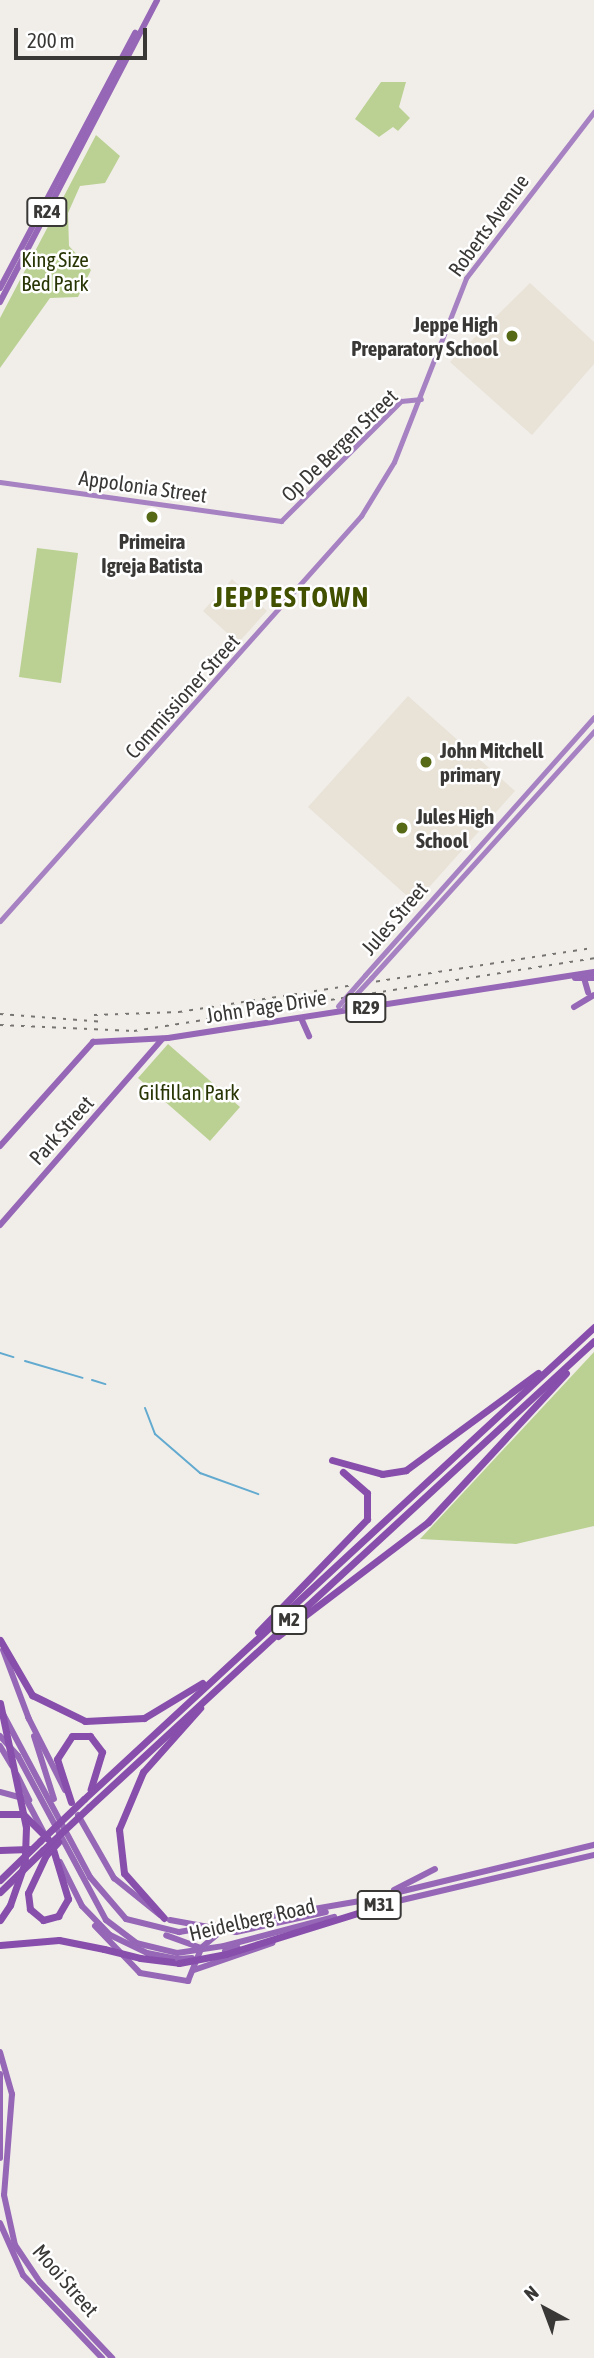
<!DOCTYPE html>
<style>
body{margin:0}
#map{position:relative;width:594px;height:2358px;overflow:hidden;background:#f1eeea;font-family:"Asap Condensed",sans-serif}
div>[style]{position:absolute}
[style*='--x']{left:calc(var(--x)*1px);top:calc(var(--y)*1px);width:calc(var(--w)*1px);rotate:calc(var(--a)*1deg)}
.built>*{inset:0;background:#e8e2d7}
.green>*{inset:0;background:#bbd193}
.stream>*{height:2px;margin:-1px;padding:0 1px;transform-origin:1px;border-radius:1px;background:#62aacf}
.secondary>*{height:5px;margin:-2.5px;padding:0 2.5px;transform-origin:2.5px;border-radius:2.5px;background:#a782c2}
.primary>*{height:6px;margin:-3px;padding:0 3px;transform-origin:3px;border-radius:3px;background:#9667b6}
.highway>*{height:7px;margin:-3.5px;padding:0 3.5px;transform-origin:3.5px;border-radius:3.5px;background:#874eab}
.rail>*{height:2px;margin-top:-1px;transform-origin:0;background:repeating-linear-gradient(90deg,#777572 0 3.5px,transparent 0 10.5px)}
.secondary-bridge>*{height:5px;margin:-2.5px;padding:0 2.5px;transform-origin:2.5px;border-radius:2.5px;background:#a782c2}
.primary-bridge>*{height:6px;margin:-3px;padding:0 3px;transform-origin:3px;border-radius:3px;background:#9667b6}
.highway-bridge>*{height:7px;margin:-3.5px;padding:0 3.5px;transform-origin:3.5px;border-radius:3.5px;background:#874eab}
.dots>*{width:19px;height:19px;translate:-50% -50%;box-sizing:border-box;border:4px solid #fff;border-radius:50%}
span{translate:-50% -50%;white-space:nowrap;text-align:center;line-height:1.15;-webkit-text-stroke:5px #fff;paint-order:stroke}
.shield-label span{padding:2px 5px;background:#fff;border:2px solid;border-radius:5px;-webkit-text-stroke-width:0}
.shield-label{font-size:19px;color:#393836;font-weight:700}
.street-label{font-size:21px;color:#393836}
.park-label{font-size:21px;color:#283504}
.poi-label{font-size:21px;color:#393836;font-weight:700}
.right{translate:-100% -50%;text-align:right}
.left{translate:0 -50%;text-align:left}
.district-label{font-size:28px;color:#415100;font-weight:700;letter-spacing:2px}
.north{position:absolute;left:510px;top:2274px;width:70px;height:70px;-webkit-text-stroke:5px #fff;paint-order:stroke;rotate:319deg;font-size:19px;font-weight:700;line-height:28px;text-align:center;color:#393836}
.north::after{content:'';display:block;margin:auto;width:24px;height:32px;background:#393836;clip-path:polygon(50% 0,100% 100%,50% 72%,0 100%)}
.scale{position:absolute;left:14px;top:28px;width:133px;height:32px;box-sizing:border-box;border:4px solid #393836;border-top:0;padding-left:9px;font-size:21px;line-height:24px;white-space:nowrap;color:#393836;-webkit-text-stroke:5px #fff;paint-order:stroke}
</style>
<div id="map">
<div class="built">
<div style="clip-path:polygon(530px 283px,594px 342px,594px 364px,532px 435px,450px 362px)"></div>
<div style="clip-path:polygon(232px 579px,267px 611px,238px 643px,203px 611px)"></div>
<div style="clip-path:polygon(408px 696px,515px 791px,415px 903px,308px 807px)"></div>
</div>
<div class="green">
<div style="clip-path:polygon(381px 82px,406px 82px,399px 107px,410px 118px,398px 131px,393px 127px,379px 137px,355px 119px)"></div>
<div style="clip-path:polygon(96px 135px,120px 156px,105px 183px,80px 186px,68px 213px,69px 246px,91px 270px,78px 297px,50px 298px,0 368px,0 318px)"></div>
<div style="clip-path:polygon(37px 548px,78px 553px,61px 683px,19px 677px)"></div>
<div style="clip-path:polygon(168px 1044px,240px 1107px,210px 1141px,138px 1078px)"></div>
<div style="clip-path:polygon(594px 1352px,594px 1526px,516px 1544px,420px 1539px)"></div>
</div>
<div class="stream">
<div style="--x:0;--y:1353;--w:14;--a:17"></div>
<div style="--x:25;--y:1361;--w:60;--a:16.3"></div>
<div style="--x:92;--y:1380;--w:14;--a:17"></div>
<div style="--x:145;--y:1408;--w:28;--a:69"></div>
<div style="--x:155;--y:1434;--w:60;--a:40.9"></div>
<div style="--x:200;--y:1473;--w:62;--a:19.9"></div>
</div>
<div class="secondary">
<div style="--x:0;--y:482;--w:284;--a:7.9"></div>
<div style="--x:281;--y:521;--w:170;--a:-45"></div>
<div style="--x:401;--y:401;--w:20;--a:-6"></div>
<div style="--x:0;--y:921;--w:543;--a:-48.29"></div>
<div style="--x:361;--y:516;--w:63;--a:-58.6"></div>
<div style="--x:394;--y:462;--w:198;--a:-68.6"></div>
<div style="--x:466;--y:278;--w:210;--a:-52.4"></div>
<div style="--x:365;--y:975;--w:345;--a:-48.4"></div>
<div style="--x:371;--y:978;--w:333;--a:-47.9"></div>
</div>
<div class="primary">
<div style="--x:0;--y:288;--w:289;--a:-62.1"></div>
<div style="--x:0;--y:302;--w:340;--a:-62.5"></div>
<div style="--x:575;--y:978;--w:19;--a:0"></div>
<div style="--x:584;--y:978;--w:15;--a:74"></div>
<div style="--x:574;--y:1007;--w:23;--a:-31"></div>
<div style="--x:301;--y:1018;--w:20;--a:66"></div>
<div style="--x:0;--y:1146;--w:140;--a:-48.2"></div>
<div style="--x:93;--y:1042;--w:75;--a:-3.1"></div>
<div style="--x:168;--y:1038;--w:431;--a:-8.8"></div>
<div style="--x:0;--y:1225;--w:247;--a:-48.9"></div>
<div style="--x:3;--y:1650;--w:74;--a:69.4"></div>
<div style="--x:3;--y:1714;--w:185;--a:61.9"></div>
<div style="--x:90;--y:1877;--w:55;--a:49.4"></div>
<div style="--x:126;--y:1919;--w:55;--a:13.8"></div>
<div style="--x:179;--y:1932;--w:197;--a:-9.7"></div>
<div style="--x:28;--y:1717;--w:82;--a:63.1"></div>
<div style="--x:0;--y:1736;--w:27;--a:48"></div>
<div style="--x:18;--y:1756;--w:186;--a:61.8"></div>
<div style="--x:106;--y:1920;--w:38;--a:37"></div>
<div style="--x:136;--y:1943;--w:42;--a:13.7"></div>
<div style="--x:34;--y:1736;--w:66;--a:72.4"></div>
<div style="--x:0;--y:1746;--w:23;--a:59"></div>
<div style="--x:17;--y:1775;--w:28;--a:64"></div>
<div style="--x:0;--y:1792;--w:27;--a:15"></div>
<div style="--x:26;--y:1799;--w:40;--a:62"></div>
<div style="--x:78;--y:1815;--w:73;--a:60.3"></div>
<div style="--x:114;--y:1878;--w:59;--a:38.8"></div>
<div style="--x:60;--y:1862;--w:49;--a:63.4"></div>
<div style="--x:82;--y:1906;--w:40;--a:46"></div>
<div style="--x:110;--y:1935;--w:41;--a:25.9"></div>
<div style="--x:147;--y:1953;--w:32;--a:11"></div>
<div style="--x:394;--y:1890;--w:46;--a:-27.1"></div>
<div style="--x:370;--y:1899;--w:230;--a:-13.6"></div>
<div style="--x:385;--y:1904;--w:215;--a:-13.2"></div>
<div style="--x:95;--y:1926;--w:65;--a:46.2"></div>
<div style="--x:140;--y:1973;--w:49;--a:9.5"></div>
<div style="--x:188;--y:1981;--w:35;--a:-68"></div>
<div style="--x:201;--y:1948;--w:37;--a:-160"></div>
<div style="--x:236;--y:1932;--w:92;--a:-12.5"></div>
<div style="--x:224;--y:1946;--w:114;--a:-14.8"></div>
<div style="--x:201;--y:1948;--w:30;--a:-40"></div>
<div style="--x:225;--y:1951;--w:13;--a:-18"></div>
<div style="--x:194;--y:1970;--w:83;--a:-19.1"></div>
<div style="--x:0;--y:2052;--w:44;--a:74.1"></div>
<div style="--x:12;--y:2094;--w:101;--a:94.5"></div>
<div style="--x:4;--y:2195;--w:51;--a:77.6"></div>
<div style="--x:15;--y:2245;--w:45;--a:56"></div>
<div style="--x:40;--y:2282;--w:105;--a:46.5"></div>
<div style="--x:0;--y:2074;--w:84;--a:90"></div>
<div style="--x:0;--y:2223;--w:57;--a:66.1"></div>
<div style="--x:23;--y:2275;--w:115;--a:46.4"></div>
</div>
<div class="highway">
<div style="--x:332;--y:1460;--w:52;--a:15.6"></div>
<div style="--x:382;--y:1474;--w:24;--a:-9"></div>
<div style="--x:406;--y:1470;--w:164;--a:-36.3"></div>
<div style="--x:258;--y:1632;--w:157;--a:-46"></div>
<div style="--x:367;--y:1519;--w:26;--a:-90"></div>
<div style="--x:367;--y:1493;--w:32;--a:-139"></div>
<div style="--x:278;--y:1636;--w:188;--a:-37.2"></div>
<div style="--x:428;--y:1522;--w:203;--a:-47.2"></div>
<div style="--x:0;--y:1640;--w:64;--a:59.8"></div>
<div style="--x:32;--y:1695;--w:59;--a:26.1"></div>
<div style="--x:85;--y:1721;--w:59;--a:-2.9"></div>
<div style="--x:144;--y:1718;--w:68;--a:-31.1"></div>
<div style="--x:84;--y:1799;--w:695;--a:-42.78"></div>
<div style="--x:71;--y:1802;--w:45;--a:-108"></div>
<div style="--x:57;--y:1759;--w:27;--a:-57"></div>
<div style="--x:72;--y:1736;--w:18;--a:0"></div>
<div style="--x:90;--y:1736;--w:20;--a:53"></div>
<div style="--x:102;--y:1752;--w:39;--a:107"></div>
<div style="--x:89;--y:1807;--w:687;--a:-42.7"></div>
<div style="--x:0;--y:1814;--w:23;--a:0"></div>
<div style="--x:23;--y:1814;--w:35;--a:45"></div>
<div style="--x:0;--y:1850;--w:29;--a:-2"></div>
<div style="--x:46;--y:1855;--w:42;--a:115.3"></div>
<div style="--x:28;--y:1893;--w:16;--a:83"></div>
<div style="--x:30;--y:1909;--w:17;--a:40"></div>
<div style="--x:43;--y:1920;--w:16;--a:-15"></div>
<div style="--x:58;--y:1916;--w:20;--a:-60"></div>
<div style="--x:68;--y:1899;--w:52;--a:-106.7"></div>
<div style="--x:0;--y:1880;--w:56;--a:-44.3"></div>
<div style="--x:0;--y:1892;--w:60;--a:-44.3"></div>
<div style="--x:164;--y:1918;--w:60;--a:-131.6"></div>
<div style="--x:124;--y:1873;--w:44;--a:-96.5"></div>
<div style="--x:119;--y:1829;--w:62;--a:-67.2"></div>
<div style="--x:143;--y:1772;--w:86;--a:-48.3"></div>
<div style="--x:0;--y:1920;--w:18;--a:-56"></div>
<div style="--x:0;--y:1945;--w:59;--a:-4.8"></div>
<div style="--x:59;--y:1940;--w:46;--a:11.3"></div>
<div style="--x:226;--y:1954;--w:169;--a:-17.3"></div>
<div style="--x:140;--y:1958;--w:39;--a:7"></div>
</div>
<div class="rail">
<div style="--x:0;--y:1014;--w:105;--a:4.4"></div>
<div style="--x:94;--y:1015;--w:85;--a:-2"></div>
<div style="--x:179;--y:1012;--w:420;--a:-8.8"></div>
<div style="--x:0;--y:1025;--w:134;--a:2.6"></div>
<div style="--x:134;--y:1031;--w:466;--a:-9"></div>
</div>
<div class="secondary-bridge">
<div style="--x:338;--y:1006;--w:41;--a:-48.9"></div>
<div style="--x:344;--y:1007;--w:40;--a:-47"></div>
</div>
<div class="primary-bridge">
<div style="--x:170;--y:1920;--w:67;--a:10.3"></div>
<div style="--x:177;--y:1953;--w:48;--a:-8.5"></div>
<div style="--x:178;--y:1959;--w:14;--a:-4"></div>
</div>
<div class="highway-bridge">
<div style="--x:0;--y:1703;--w:127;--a:78.2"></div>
<div style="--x:26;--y:1827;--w:35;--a:92"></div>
<div style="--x:25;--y:1862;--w:46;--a:109.2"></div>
<div style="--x:40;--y:1841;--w:61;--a:-43.7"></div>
<div style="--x:43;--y:1850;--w:63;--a:-43.1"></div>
<div style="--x:46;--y:1855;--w:18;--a:-47"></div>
<div style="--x:104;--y:1949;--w:37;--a:14"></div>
<div style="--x:179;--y:1963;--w:48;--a:-10.8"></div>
</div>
<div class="dots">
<div style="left:512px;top:336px;background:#566916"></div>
<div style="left:152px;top:517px;background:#566916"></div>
<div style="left:426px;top:762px;background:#566916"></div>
<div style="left:402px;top:828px;background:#566916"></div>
</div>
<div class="shield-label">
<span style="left:47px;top:212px">R24</span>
<span style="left:366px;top:1008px">R29</span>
<span style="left:289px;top:1620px">M2</span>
<span style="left:379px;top:1905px">M31</span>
</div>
<div class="street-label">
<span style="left:488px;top:225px;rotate:-54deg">Roberts Avenue</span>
<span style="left:339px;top:445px;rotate:-44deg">Op De Bergen Street</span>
<span style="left:143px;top:486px;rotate:8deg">Appolonia Street</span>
<span style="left:182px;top:696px;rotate:-48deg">Commissioner Street</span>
<span style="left:394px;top:918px;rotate:-49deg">Jules Street</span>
<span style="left:266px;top:1006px;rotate:-9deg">John Page Drive</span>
<span style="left:61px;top:1130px;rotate:-48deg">Park Street</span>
<span style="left:252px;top:1919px;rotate:-13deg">Heidelberg Road</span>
<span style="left:66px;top:2280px;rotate:49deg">Mooi Street</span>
</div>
<div class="park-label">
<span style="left:55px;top:271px">King Size<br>Bed Park</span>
<span style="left:189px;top:1092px">Gilfillan Park</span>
</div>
<div class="poi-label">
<span class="right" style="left:498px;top:336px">Jeppe High<br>Preparatory School</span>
<span style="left:152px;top:553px">Primeira<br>Igreja Batista</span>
<span class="left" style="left:440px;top:762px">John Mitchell<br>primary</span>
<span class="left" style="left:416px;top:828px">Jules High<br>School</span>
</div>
<div class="district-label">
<span style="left:292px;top:597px">JEPPESTOWN</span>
</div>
<div class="north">N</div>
<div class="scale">200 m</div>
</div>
